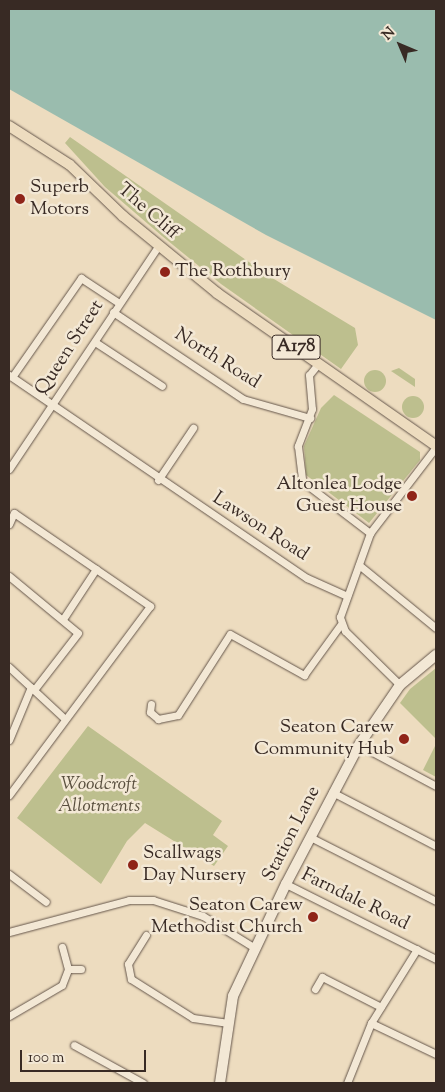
<!DOCTYPE html>
<style>
body{margin:0}
#map{position:relative;width:445px;height:1092px;overflow:hidden;background:#eddcbf;font-family:"Sorts Mill Goudy",serif}
div>[style]{position:absolute}
[style*='--x']{left:calc(var(--x)*1px);top:calc(var(--y)*1px);width:calc(var(--w)*1px);rotate:calc(var(--a)*1deg)}
.green>*{inset:0;background:#bdbf8e}
.round{border-radius:50%}
.water>*{inset:0;background:#9abcae}
.roads{filter:drop-shadow(0 0 1px #65564b) drop-shadow(0 0 1px #65564b)}
.minor>*{height:7px;margin:-3.5px;padding:0 3.5px;transform-origin:3.5px;border-radius:3.5px;background:#f3e8d5}
.secondary>*{height:10px;margin:-5px;padding:0 5px;transform-origin:5px;border-radius:5px;background:#f3e8d5}
.primary>*{height:10px;margin:-5px;padding:0 5px;transform-origin:5px;border-radius:5px;background:#eddcbf}
.dots>*{width:14px;height:14px;translate:-50% -50%;box-sizing:border-box;border:2px solid #f3e8d5;border-radius:50%}
span{translate:-50% -50%;white-space:nowrap;text-align:center;line-height:1.15;-webkit-text-stroke:5px #f3e8d5;paint-order:stroke}
.shield-label span{padding:1px 4px;background:#f3e8d5;border:1px solid;border-radius:4px;-webkit-text-stroke-width:0}
.shield-label{font-size:18px;color:#382a24;font-weight:700}
.poi-label{font-size:19px;color:#382a24}
.left{translate:0 -50%;text-align:left}
.right{translate:-100% -50%;text-align:right}
.street-label{font-size:19px;color:#382a24}
.park-label{font-size:19px;color:#594f3e;font-style:italic}
.frame{position:absolute;inset:0;border:10px solid #382a24;pointer-events:none}
.north{position:absolute;left:375px;top:20px;width:50px;height:50px;-webkit-text-stroke:4px #f3e8d5;paint-order:stroke;rotate:315deg;font-size:14px;font-weight:700;line-height:20px;text-align:center;color:#382a24}
.north::after{content:'';display:block;margin:auto;width:18px;height:22px;background:#382a24;clip-path:polygon(50% 0,100% 100%,50% 72%,0 100%)}
.scale{position:absolute;left:20px;top:1050px;width:126px;height:22px;box-sizing:border-box;border:2px solid #382a24;border-top:0;padding-left:6px;font-size:15px;line-height:18px;white-space:nowrap;color:#382a24;-webkit-text-stroke:4px #f3e8d5;paint-order:stroke}
</style>
<div id="map">
<div class="green">
<div style="clip-path:polygon(70px 137px,269px 276px,355px 328px,358px 345px,341px 369px,221px 284px,162px 236px,105px 187px,65px 143px)"></div>
<div style="clip-path:polygon(399px 368px,415px 379px,415px 387px,391px 371px)"></div>
<div class="round" style="left:364px;top:370px;width:22px;height:22px"></div>
<div style="clip-path:polygon(334px 395px,420px 452px,420px 460px,369px 523px,306px 475px,304px 446px,321px 408px)"></div>
<div class="round" style="left:402px;top:396px;width:22px;height:22px"></div>
<div style="clip-path:polygon(436px 668px,436px 739px,400px 703px,410px 689px)"></div>
<div style="clip-path:polygon(88px 726px,222px 821px,213px 835px,228px 846px,214px 866px,145px 823px,127px 841px,101px 884px,17px 818px)"></div>
<div style="clip-path:polygon(436px 744px,436px 777px,423px 770px)"></div>
</div>
<div class="water">
<div style="clip-path:polygon(9px 9px,436px 9px,436px 320px,266px 235px,9px 89px)"></div>
</div>
<div class="roads">
<div class="minor">
<div style="--x:113;--y:312;--w:156;--a:33.8"></div>
<div style="--x:243;--y:399;--w:70;--a:15.8"></div>
<div style="--x:95;--y:342;--w:80;--a:33.3"></div>
<div style="--x:318;--y:364;--w:14;--a:129"></div>
<div style="--x:309;--y:375;--w:34;--a:85"></div>
<div style="--x:312;--y:409;--w:40;--a:111"></div>
<div style="--x:298;--y:446;--w:35;--a:83"></div>
<div style="--x:302;--y:481;--w:86;--a:37.4"></div>
<div style="--x:9;--y:375;--w:361;--a:34.3"></div>
<div style="--x:307;--y:578;--w:44;--a:24.2"></div>
<div style="--x:12;--y:377;--w:121;--a:-55.1"></div>
<div style="--x:81;--y:278;--w:45;--a:33.3"></div>
<div style="--x:9;--y:469;--w:270;--a:-56.2"></div>
<div style="--x:158;--y:480;--w:63;--a:-56.1"></div>
<div style="--x:9;--y:524;--w:12;--a:-66"></div>
<div style="--x:14;--y:513;--w:165;--a:34.4"></div>
<div style="--x:150;--y:606;--w:236;--a:126.7"></div>
<div style="--x:359;--y:565;--w:99;--a:39.3"></div>
<div style="--x:9;--y:576;--w:89;--a:39.6"></div>
<div style="--x:78;--y:633;--w:72;--a:127.7"></div>
<div style="--x:63;--y:619;--w:60;--a:-56.6"></div>
<div style="--x:9;--y:667;--w:76;--a:42.9"></div>
<div style="--x:400;--y:685;--w:77;--a:-135.5"></div>
<div style="--x:345;--y:631;--w:15;--a:-110"></div>
<div style="--x:340;--y:617;--w:89;--a:-70.3"></div>
<div style="--x:370;--y:533;--w:108;--a:-52.5"></div>
<div style="--x:151;--y:704;--w:8;--a:97"></div>
<div style="--x:150;--y:712;--w:11;--a:41"></div>
<div style="--x:158;--y:719;--w:20;--a:-11"></div>
<div style="--x:178;--y:715;--w:96;--a:-57.3"></div>
<div style="--x:230;--y:634;--w:85;--a:29"></div>
<div style="--x:304;--y:675;--w:63;--a:-54"></div>
<div style="--x:9;--y:740;--w:57;--a:-67.5"></div>
<div style="--x:359;--y:745;--w:87;--a:28"></div>
<div style="--x:332;--y:792;--w:117;--a:27.4"></div>
<div style="--x:310;--y:837;--w:141;--a:26.9"></div>
<div style="--x:9;--y:874;--w:46;--a:37.1"></div>
<div style="--x:286;--y:884;--w:168;--a:26.6"></div>
<div style="--x:9;--y:932;--w:124;--a:-14.9"></div>
<div style="--x:129;--y:900;--w:24;--a:0"></div>
<div style="--x:153;--y:900;--w:52;--a:17.7"></div>
<div style="--x:203;--y:916;--w:61;--a:31.6"></div>
<div style="--x:146;--y:935;--w:34;--a:122"></div>
<div style="--x:128;--y:964;--w:15;--a:79"></div>
<div style="--x:131;--y:979;--w:73;--a:32.2"></div>
<div style="--x:193;--y:1018;--w:34;--a:8"></div>
<div style="--x:68;--y:969;--w:13;--a:0"></div>
<div style="--x:315;--y:989;--w:14;--a:-60"></div>
<div style="--x:322;--y:977;--w:66;--a:27"></div>
<div style="--x:9;--y:1016;--w:61;--a:-30.3"></div>
<div style="--x:62;--y:985;--w:17;--a:-69"></div>
<div style="--x:68;--y:969;--w:23;--a:-105"></div>
<div style="--x:371;--y:1023;--w:72;--a:25.5"></div>
<div style="--x:74;--y:1045;--w:79;--a:28.8"></div>
<div style="--x:347;--y:1083;--w:65;--a:-68.2"></div>
<div style="--x:371;--y:1023;--w:87;--a:-58.1"></div>
</div>
<div class="secondary">
<div style="--x:220;--y:1083;--w:88;--a:-81.5"></div>
<div style="--x:233;--y:996;--w:124;--a:-64.7"></div>
<div style="--x:286;--y:884;--w:157;--a:-62.3"></div>
<div style="--x:359;--y:745;--w:73;--a:-55.7"></div>
<div style="--x:400;--y:685;--w:47;--a:-39.8"></div>
</div>
<div class="primary">
<div style="--x:9;--y:126;--w:72;--a:32.6"></div>
<div style="--x:70;--y:165;--w:74;--a:43.9"></div>
<div style="--x:123;--y:216;--w:122;--a:39.3"></div>
<div style="--x:217;--y:293;--w:267;--a:34.9"></div>
</div>
</div>
<div class="dots">
<div style="left:20px;top:199px;background:#8f2418"></div>
<div style="left:165px;top:272px;background:#8f2418"></div>
<div style="left:412px;top:496px;background:#8f2418"></div>
<div style="left:404px;top:739px;background:#8f2418"></div>
<div style="left:133px;top:865px;background:#8f2418"></div>
<div style="left:313px;top:917px;background:#8f2418"></div>
</div>
<div class="shield-label">
<span style="left:296px;top:347px">A178</span>
</div>
<div class="poi-label">
<span class="left" style="left:30px;top:199px">Superb<br>Motors</span>
<span class="left" style="left:175px;top:272px">The Rothbury</span>
<span class="right" style="left:402px;top:496px">Altonlea Lodge<br>Guest House</span>
<span class="right" style="left:394px;top:739px">Seaton Carew<br>Community Hub</span>
<span class="left" style="left:143px;top:865px">Scallwags<br>Day Nursery</span>
<span class="right" style="left:303px;top:917px">Seaton Carew<br>Methodist Church</span>
</div>
<div class="street-label">
<span style="left:148px;top:212px;rotate:41deg">The Cliff</span>
<span style="left:70px;top:348px;rotate:-57deg">Queen Street</span>
<span style="left:217px;top:359px;rotate:32deg">North Road</span>
<span style="left:260px;top:527px;rotate:33deg">Lawson Road</span>
<span style="left:292px;top:834px;rotate:-63deg">Station Lane</span>
<span style="left:355px;top:900px;rotate:26deg">Farndale Road</span>
</div>
<div class="park-label">
<span style="left:99px;top:796px">Woodcroft<br>Allotments</span>
</div>
<div class="frame"></div>
<div class="north">N</div>
<div class="scale">100 m</div>
</div>
